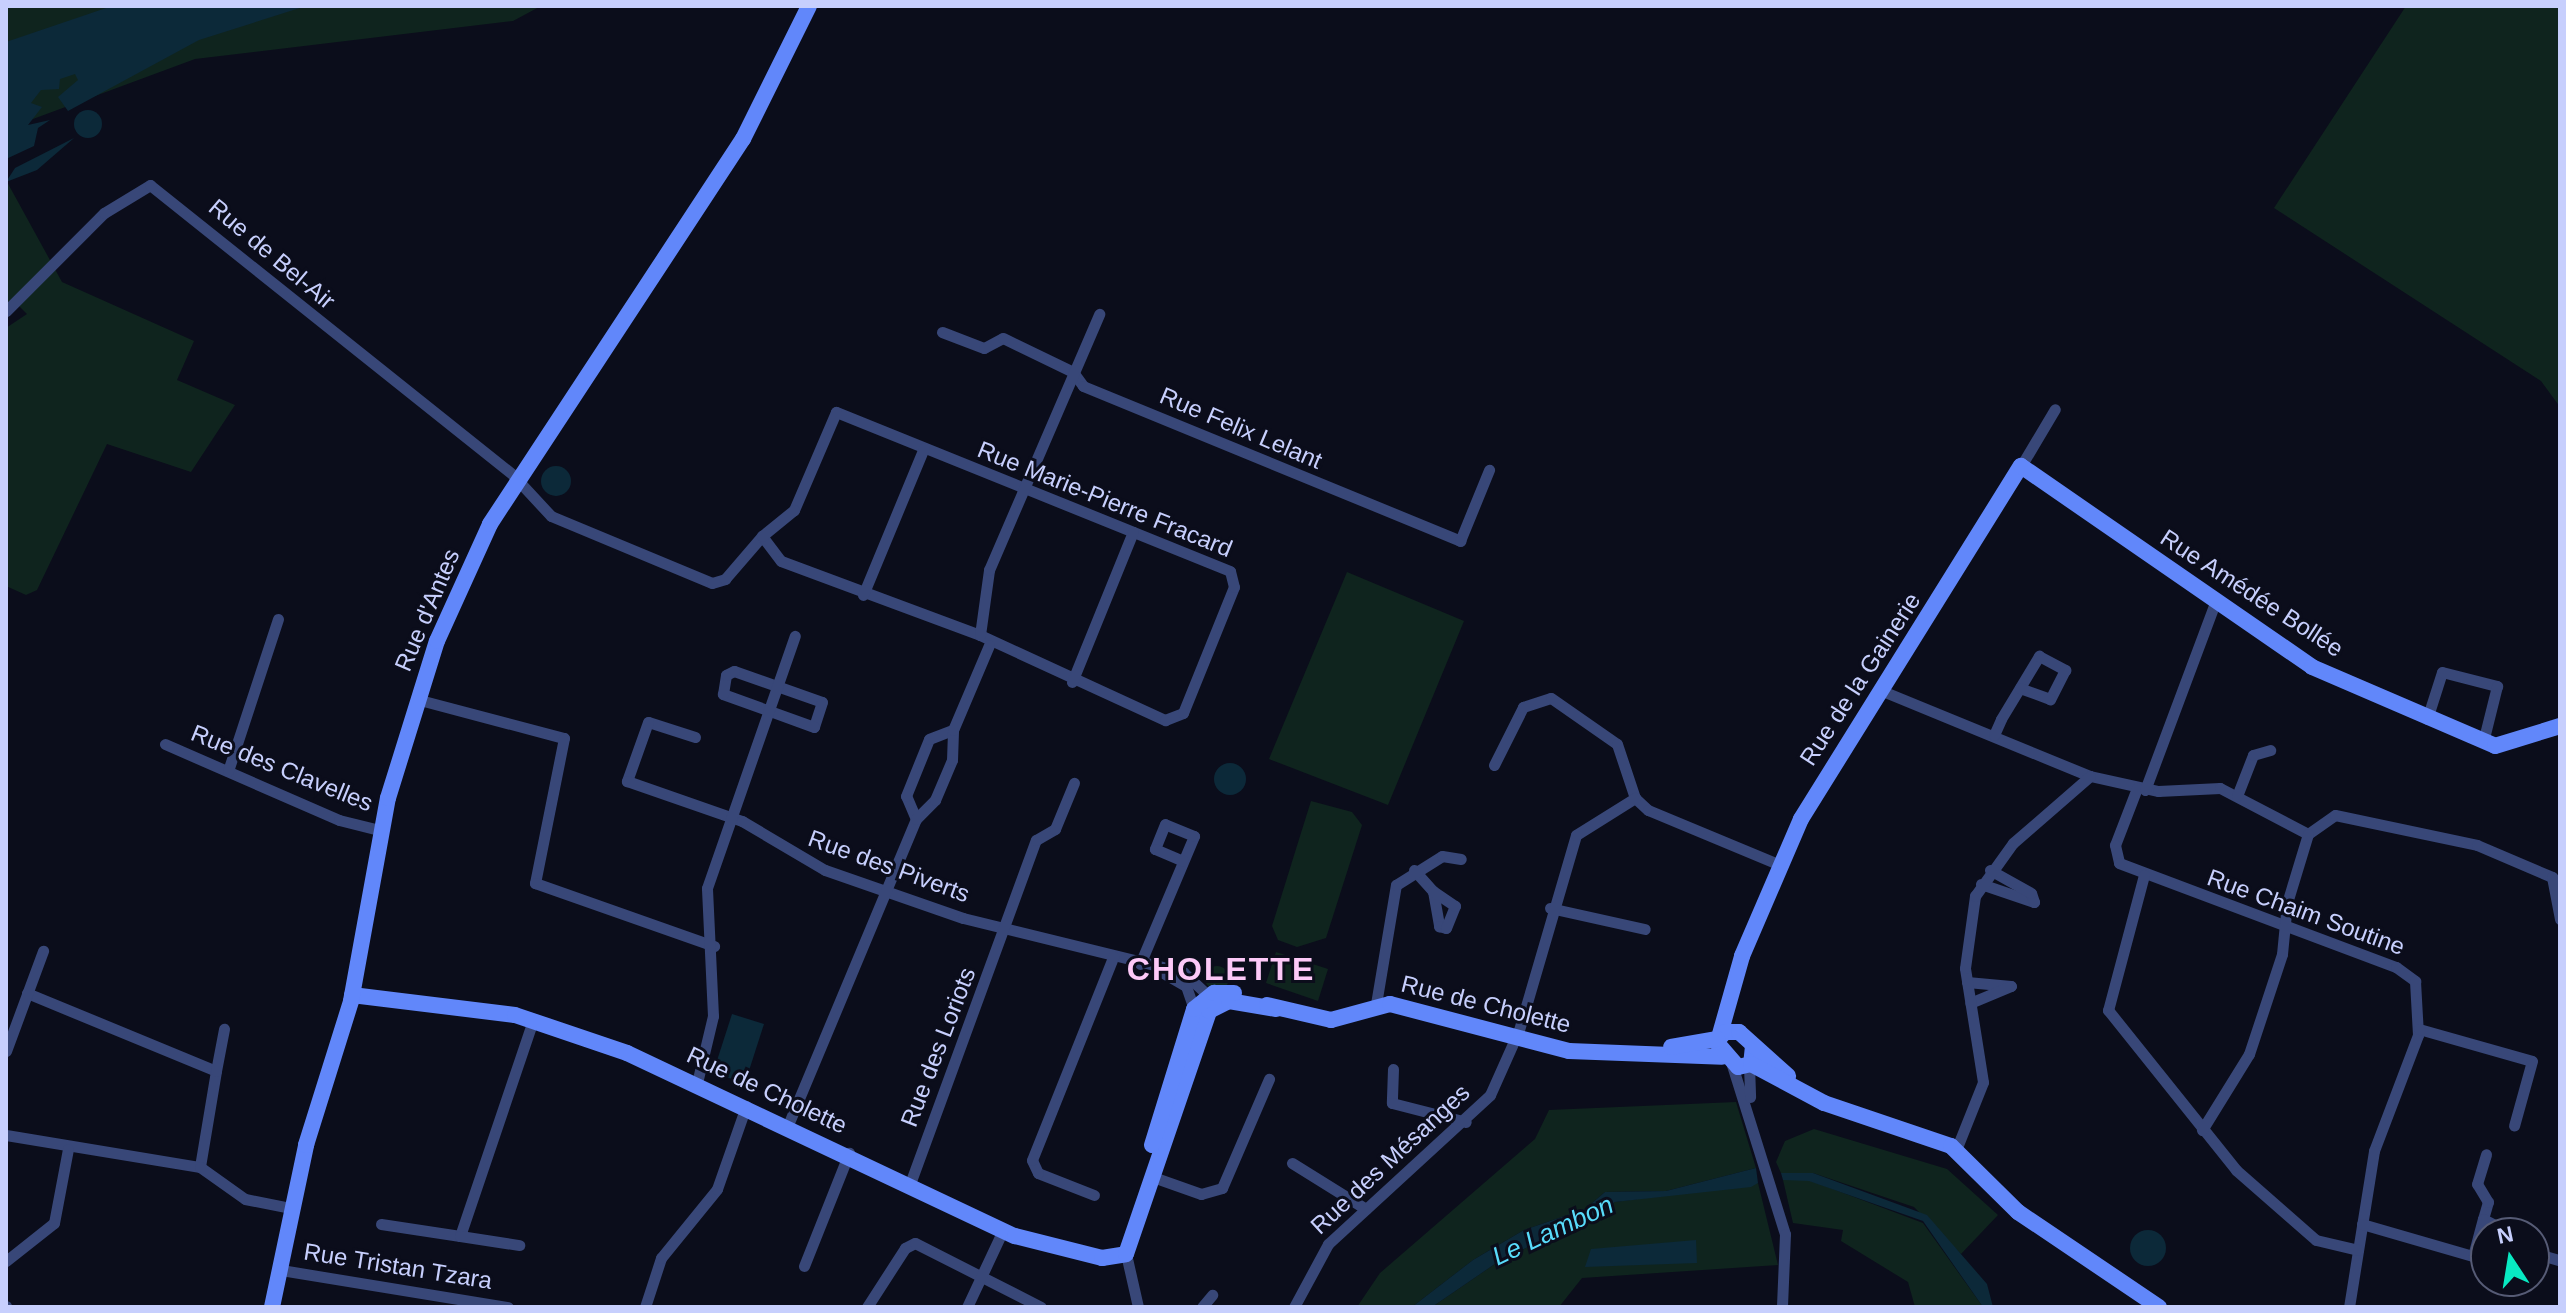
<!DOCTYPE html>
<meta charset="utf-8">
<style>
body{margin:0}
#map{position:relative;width:2566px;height:1313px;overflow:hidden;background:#0b0d1b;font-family:Arial,sans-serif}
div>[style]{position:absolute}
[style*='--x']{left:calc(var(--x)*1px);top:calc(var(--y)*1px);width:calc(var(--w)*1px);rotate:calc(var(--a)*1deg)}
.green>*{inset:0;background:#0f241e}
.round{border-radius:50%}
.water>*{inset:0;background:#0c2939}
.street>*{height:11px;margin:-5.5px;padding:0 5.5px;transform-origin:5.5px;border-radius:5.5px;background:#384778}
.secondary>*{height:16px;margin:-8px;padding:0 8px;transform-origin:8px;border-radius:8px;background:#6187fa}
span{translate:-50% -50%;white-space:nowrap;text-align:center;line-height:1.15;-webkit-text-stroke:6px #0b0d1b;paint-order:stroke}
.street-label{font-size:24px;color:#c7cffd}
.water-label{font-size:26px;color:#58dbfa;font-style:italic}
.district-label{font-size:32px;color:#fdc9f8;font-weight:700;letter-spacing:2px}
.frame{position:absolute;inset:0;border:8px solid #c7cffd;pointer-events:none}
.north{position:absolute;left:2470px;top:1217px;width:80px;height:80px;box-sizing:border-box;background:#0b0d1b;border:2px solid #565b75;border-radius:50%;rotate:348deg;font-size:22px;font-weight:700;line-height:32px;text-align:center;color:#c7cffd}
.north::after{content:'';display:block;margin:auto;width:28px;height:36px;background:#08e9c2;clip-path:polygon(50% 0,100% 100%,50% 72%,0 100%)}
</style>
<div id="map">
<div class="green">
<div style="clip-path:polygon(6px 6px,541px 6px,513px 21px,195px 59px,6px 129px)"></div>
<div style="clip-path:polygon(2406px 6px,2560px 6px,2560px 407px,2541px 381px,2274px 208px)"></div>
<div style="clip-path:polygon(6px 180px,62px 282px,194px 341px,177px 380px,235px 405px,191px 472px,107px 444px,37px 590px,26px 595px,6px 586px,6px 328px,27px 314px,12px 299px,6px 304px)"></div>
<div style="clip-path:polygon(1347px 572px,1464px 621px,1388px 805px,1269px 759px)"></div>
<div style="clip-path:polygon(1311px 801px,1352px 812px,1362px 825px,1326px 938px,1297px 947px,1278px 940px,1272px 926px)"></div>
<div style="clip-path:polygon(1276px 952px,1328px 969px,1318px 1001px,1266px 983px)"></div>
<div class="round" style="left:1205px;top:966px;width:24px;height:24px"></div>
<div style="clip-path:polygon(1736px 1102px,1756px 1168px,1666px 1191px,1605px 1192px,1585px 1209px,1524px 1230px,1473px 1260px,1412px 1307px,1357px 1307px,1380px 1273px,1535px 1139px,1549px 1110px)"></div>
<div style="clip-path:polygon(1814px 1129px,1947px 1169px,1998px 1215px,1961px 1254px,1914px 1207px,1813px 1173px,1781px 1173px,1776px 1162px,1785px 1141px)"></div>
<div style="clip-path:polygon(1783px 1180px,1809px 1180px,1923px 1223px,1983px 1307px,1915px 1307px,1908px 1282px,1841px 1241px,1843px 1230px,1793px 1223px)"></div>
<div style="clip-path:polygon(1758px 1183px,1778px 1265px,1582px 1278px,1559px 1307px,1432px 1307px,1505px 1257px,1593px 1219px,1615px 1202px)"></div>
</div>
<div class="water">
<div style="clip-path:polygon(112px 6px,306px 6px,199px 40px,68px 111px,58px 97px,78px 80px,75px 74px,60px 79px,59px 89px,41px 90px,31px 103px,42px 107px,28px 125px,50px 120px,38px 128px,34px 146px,6px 159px,6px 42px)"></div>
<div class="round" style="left:74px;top:110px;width:28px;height:28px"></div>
<div style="clip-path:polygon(74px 138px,37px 170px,6px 182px,15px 168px)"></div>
<div class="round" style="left:541px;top:466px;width:30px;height:30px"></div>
<div class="round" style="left:1214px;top:763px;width:32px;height:32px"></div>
<div style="clip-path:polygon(732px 1014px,764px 1024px,745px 1083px,713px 1073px)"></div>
<div style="clip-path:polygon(1756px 1168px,1758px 1183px,1751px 1187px,1615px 1202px,1593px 1219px,1505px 1257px,1432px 1307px,1412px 1307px,1473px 1260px,1524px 1230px,1585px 1209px,1605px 1192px,1666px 1191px)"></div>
<div style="clip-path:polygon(1781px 1173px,1813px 1173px,1927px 1215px,1987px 1284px,1993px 1307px,1983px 1307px,1923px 1221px,1809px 1181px,1783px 1180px)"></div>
<div class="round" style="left:2130px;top:1230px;width:36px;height:36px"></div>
<div style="clip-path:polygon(1696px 1240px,1697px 1263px,1585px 1267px,1591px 1249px)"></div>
</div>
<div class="street">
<div style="--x:6;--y:311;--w:139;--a:-45"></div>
<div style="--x:104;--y:213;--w:54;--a:-31.3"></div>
<div style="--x:150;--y:185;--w:465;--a:38.6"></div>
<div style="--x:513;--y:475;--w:56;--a:47.2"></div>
<div style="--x:551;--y:516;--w:174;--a:22.6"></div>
<div style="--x:712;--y:583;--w:14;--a:-17"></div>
<div style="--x:725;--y:579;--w:57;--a:-49.3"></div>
<div style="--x:762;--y:536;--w:31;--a:53"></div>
<div style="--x:781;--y:561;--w:212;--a:20.4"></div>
<div style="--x:980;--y:635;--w:204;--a:24.7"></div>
<div style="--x:1165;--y:720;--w:19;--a:-21"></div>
<div style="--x:1183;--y:713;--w:136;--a:-68"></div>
<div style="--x:1234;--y:587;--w:16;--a:-104"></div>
<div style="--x:1230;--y:571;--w:425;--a:-158"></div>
<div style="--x:836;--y:412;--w:107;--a:113.2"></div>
<div style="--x:794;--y:510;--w:41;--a:140.9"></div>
<div style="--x:942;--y:332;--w:45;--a:20.9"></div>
<div style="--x:984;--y:348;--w:21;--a:-28"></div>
<div style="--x:1003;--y:338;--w:78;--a:25.9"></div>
<div style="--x:1073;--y:372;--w:17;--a:54"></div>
<div style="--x:1083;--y:386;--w:408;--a:22.3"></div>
<div style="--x:1460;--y:541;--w:77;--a:-67.8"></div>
<div style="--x:2021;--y:466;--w:66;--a:-59.2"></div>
<div style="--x:863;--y:595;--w:159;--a:-67.5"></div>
<div style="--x:980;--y:635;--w:66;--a:-82.1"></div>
<div style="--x:989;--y:570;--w:279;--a:-66.7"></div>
<div style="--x:734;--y:671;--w:93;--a:19.4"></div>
<div style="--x:822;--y:702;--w:26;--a:108"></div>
<div style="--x:814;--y:727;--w:97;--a:-160.1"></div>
<div style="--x:723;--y:694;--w:19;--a:-81"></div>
<div style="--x:726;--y:675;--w:9;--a:-27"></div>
<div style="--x:1072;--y:682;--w:162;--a:-67.9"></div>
<div style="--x:1880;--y:690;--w:227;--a:22.3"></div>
<div style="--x:2090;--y:776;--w:70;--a:12.4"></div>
<div style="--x:2158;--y:791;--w:62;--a:-2.8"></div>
<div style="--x:2220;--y:788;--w:99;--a:27.6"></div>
<div style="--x:2308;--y:834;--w:33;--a:-35"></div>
<div style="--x:2335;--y:815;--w:145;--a:11.9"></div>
<div style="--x:2477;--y:845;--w:82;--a:23.1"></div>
<div style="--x:2552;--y:877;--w:43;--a:79.2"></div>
<div style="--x:416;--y:699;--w:153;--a:14.8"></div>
<div style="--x:564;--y:738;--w:148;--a:101.3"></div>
<div style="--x:535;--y:883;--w:190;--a:19.4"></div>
<div style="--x:2427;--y:719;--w:49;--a:-72.3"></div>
<div style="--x:2442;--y:672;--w:57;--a:14.3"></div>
<div style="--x:2497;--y:686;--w:58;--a:104"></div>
<div style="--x:1994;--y:735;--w:17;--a:-66"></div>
<div style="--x:2001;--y:719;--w:74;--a:-58.9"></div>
<div style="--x:2039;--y:656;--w:30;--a:28"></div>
<div style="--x:2065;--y:670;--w:33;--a:117"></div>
<div style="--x:2050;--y:699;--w:32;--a:-160"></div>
<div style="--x:695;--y:737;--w:49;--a:-162.3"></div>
<div style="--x:648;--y:722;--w:63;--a:109.6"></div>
<div style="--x:627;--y:781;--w:122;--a:19.2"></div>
<div style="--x:742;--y:821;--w:96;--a:30.6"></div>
<div style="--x:825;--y:870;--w:146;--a:19.2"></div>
<div style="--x:963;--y:918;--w:227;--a:13.8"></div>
<div style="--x:1183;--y:972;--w:34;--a:43"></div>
<div style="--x:165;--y:744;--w:190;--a:23.6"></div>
<div style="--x:339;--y:820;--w:45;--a:14"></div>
<div style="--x:1494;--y:765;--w:65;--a:-63.4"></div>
<div style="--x:1523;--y:707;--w:29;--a:-18"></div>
<div style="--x:1551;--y:698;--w:80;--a:34.9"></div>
<div style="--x:1617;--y:744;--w:57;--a:71.6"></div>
<div style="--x:1635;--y:798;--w:18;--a:43"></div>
<div style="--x:1648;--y:810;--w:143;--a:22.6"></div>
<div style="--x:228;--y:771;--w:160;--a:-71.8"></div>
<div style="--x:2137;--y:788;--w:61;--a:111.1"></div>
<div style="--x:2115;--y:845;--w:18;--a:77"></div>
<div style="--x:2119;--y:863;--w:296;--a:20.6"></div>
<div style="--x:2396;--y:967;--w:24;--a:36"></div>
<div style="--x:2415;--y:981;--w:54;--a:86.8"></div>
<div style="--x:2418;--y:1035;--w:124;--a:110.8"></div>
<div style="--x:2374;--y:1151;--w:158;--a:99.1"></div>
<div style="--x:2145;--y:790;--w:203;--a:-69.5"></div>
<div style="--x:2237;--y:796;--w:44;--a:-68.7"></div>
<div style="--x:2253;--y:755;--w:18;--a:-16"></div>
<div style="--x:916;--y:819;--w:25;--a:-113"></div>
<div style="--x:906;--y:796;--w:61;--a:-68"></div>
<div style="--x:929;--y:739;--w:26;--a:-21"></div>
<div style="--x:1414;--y:870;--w:28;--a:48"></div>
<div style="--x:1433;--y:891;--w:36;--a:80"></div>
<div style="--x:1439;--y:926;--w:7;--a:16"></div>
<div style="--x:1446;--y:928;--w:24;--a:-68"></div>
<div style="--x:1455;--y:906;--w:27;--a:-146"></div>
<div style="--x:2144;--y:875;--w:140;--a:104.9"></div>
<div style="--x:2108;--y:1010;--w:205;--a:51.3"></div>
<div style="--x:2236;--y:1170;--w:106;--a:41.2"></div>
<div style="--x:2316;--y:1240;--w:43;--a:13.4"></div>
<div style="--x:1981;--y:884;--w:56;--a:18.8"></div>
<div style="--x:2034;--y:902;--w:9;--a:-108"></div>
<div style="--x:2031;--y:893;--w:47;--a:-150.7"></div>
<div style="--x:1550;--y:908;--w:97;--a:12.5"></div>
<div style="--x:1140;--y:964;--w:139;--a:-67.1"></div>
<div style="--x:1194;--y:836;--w:31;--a:-158"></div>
<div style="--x:1165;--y:824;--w:27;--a:112"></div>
<div style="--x:1155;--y:849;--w:30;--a:23"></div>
<div style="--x:1158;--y:970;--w:32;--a:30"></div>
<div style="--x:1186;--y:986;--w:24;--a:71"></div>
<div style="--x:1967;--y:982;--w:44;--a:5.2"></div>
<div style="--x:2011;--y:986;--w:44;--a:157.5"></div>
<div style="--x:27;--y:993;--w:204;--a:22.4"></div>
<div style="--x:216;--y:1071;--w:97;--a:99.5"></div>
<div style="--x:1376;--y:1004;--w:121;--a:-80.5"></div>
<div style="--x:1396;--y:885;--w:54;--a:-32.2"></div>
<div style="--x:1442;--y:856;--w:19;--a:9"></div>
<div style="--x:2419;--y:1029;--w:117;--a:15.8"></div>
<div style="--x:2532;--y:1061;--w:67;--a:105.5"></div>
<div style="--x:6;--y:1051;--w:107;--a:-69.7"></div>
<div style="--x:1732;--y:1065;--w:177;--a:72.6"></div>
<div style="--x:1785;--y:1234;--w:73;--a:92.4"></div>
<div style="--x:1749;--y:1065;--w:32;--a:88"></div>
<div style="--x:1393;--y:1069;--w:34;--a:92"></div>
<div style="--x:1392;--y:1103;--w:76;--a:14.4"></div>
<div style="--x:216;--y:1071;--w:43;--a:-79.2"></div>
<div style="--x:697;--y:1083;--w:69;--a:-76.6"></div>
<div style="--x:713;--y:1016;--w:128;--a:-92.7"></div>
<div style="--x:707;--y:888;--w:267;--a:-70.8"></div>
<div style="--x:788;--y:1125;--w:332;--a:-67.3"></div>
<div style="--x:916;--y:819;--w:27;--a:-45"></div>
<div style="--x:935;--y:800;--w:43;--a:-67"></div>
<div style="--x:952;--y:760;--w:30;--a:-88"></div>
<div style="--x:953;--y:730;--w:92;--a:-67"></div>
<div style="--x:2202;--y:1130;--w:89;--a:-58.3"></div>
<div style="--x:2249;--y:1054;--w:105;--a:-71.7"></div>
<div style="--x:2282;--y:954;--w:51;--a:-84.4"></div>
<div style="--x:2287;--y:903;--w:72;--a:-73.1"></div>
<div style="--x:6;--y:1135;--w:197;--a:9.4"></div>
<div style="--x:200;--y:1167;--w:55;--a:35.4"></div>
<div style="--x:245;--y:1199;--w:47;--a:11.1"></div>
<div style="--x:1956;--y:1150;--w:73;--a:-68.3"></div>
<div style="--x:1983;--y:1082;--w:115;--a:-99"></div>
<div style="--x:1965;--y:968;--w:73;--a:-82.1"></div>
<div style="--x:1975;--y:896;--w:65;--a:-54.4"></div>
<div style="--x:2013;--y:843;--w:102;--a:-41"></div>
<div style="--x:1292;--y:1163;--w:87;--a:31.9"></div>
<div style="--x:1153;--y:1177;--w:51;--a:19.5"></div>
<div style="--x:1201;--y:1194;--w:22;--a:-16"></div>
<div style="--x:1222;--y:1188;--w:119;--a:-66.7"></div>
<div style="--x:911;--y:1181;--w:363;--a:-69.9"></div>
<div style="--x:1036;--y:840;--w:22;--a:-30"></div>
<div style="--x:1055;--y:829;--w:50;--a:-67.6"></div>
<div style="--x:1094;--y:1195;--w:60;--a:-158.6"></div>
<div style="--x:1038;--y:1173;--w:14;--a:-115"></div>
<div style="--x:1032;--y:1160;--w:219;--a:-68.2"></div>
<div style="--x:2483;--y:1219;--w:18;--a:-74"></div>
<div style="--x:2488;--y:1202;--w:21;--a:-121"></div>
<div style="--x:2477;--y:1184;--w:31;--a:-73"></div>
<div style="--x:381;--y:1224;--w:80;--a:8.6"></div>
<div style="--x:460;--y:1236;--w:228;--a:-71.3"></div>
<div style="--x:2362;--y:1224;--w:116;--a:16.1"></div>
<div style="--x:2473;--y:1256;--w:38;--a:-75"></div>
<div style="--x:2483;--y:1219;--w:31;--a:27"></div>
<div style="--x:460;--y:1236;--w:60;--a:8.7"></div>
<div style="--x:2534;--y:1253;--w:25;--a:16"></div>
<div style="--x:1126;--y:1254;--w:54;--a:77.2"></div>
<div style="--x:6;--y:1261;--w:61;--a:-38.4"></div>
<div style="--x:54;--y:1223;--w:75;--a:-79.3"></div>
<div style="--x:804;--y:1266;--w:122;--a:-68.3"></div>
<div style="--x:281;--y:1270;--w:230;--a:9.3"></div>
<div style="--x:6;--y:1306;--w:1;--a:90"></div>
<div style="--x:645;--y:1307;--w:52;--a:-71.9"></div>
<div style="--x:661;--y:1258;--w:89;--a:-50.9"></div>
<div style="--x:717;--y:1189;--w:88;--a:-70.7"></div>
<div style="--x:867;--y:1307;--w:70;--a:-57.2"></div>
<div style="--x:905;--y:1248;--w:11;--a:-27"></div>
<div style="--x:915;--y:1243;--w:141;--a:26.9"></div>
<div style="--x:967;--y:1307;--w:85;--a:-64.9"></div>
<div style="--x:1202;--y:1307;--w:16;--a:-50"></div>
<div style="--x:1294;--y:1307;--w:72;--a:-61.6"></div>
<div style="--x:1328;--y:1244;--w:220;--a:-42.6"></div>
<div style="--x:1490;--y:1095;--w:71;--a:-66"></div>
<div style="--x:1519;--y:1030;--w:203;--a:-73.7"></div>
<div style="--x:1576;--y:835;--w:70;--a:-32.1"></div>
</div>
<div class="secondary">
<div style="--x:352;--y:995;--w:164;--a:7"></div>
<div style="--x:515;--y:1015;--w:118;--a:18.7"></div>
<div style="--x:627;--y:1053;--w:429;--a:25.3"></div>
<div style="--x:1015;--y:1236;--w:90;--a:14.2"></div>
<div style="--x:1102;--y:1258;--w:24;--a:-9"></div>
<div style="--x:1126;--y:1254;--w:257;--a:-71.1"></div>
<div style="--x:1209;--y:1011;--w:22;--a:-27"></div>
<div style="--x:1229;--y:1001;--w:48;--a:9.7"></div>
<div style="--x:1267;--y:1005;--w:66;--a:13.2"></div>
<div style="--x:1331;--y:1020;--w:61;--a:-15.2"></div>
<div style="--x:1390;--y:1004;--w:185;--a:14.7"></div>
<div style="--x:1569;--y:1051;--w:153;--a:2.2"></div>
<div style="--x:1720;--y:1034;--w:81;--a:-74.2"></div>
<div style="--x:1742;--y:956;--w:149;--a:-66.7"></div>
<div style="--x:1801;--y:819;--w:416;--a:-58.1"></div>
<div style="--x:2021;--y:466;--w:354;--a:34.6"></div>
<div style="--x:2312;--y:667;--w:199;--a:23.3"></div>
<div style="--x:2495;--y:746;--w:68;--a:-17.1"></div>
<div style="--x:1753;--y:1046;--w:18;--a:96"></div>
<div style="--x:1751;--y:1064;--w:13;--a:167"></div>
<div style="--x:1738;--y:1067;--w:33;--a:-131"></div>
<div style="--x:1716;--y:1042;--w:13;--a:-48"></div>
<div style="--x:1725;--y:1032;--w:14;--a:0"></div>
<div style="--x:1739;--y:1032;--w:66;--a:41.9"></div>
<div style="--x:1671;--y:1047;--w:47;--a:-9.9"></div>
<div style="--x:1751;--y:1064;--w:83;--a:28.1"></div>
<div style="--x:1824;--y:1103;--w:134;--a:18.7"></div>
<div style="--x:1951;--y:1146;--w:94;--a:44.6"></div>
<div style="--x:2018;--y:1212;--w:170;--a:34"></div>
<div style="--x:1152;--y:1145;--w:142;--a:-72.8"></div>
<div style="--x:1194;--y:1009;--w:26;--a:-39"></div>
<div style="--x:1214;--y:993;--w:20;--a:0"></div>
<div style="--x:272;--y:1307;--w:166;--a:-78.1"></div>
<div style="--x:306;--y:1145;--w:151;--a:-72.6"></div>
<div style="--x:351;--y:1001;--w:206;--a:-79.7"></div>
<div style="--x:388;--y:798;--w:164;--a:-72.7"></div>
<div style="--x:437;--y:641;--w:128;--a:-65.6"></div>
<div style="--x:490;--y:524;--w:461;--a:-56.7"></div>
<div style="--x:743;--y:139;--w:148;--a:-63.6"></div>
</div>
<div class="street-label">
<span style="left:272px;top:254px;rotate:40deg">Rue de Bel-Air</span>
<span style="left:1241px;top:428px;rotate:23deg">Rue Felix Lelant</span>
<span style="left:1105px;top:499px;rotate:22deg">Rue Marie-Pierre Fracard</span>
<span style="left:2252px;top:593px;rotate:33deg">Rue Amédée Bollée</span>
<span style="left:427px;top:610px;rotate:-67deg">Rue d'Antes</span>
<span style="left:1860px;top:679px;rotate:-57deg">Rue de la Gainerie</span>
<span style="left:282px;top:768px;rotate:22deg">Rue des Clavelles</span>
<span style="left:889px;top:866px;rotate:20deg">Rue des Piverts</span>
<span style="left:2306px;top:912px;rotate:20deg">Rue Chaim Soutine</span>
<span style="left:1486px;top:1004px;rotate:14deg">Rue de Cholette</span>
<span style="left:938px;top:1047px;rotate:-69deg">Rue des Loriots</span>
<span style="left:767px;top:1090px;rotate:25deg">Rue de Cholette</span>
<span style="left:1390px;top:1159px;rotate:-43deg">Rue des Mésanges</span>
<span style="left:398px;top:1266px;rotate:9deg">Rue Tristan Tzara</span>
</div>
<div class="water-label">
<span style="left:1553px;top:1231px;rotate:-25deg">Le Lambon</span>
</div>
<div class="district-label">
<span style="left:1221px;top:969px">CHOLETTE</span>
</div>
<div class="frame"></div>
<div class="north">N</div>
</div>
